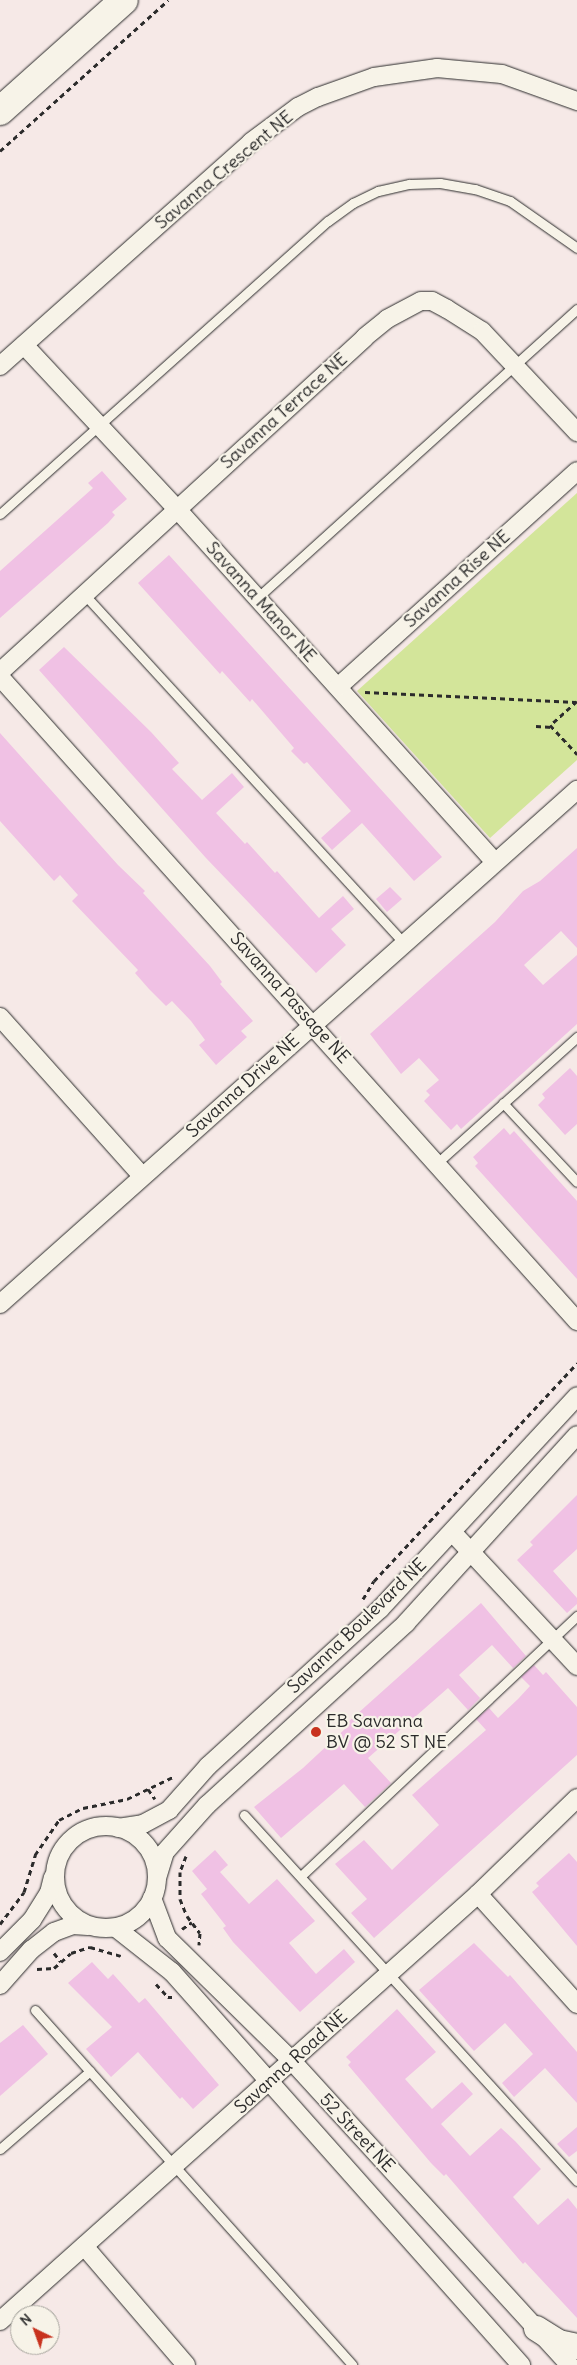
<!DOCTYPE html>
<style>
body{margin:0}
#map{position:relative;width:577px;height:2365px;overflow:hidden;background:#f6e9e7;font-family:Delius,sans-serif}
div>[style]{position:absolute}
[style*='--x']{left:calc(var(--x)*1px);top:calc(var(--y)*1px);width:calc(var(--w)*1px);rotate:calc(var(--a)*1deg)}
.green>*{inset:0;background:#d3e59a}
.building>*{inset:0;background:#f0c1e4}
.path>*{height:3px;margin-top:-1.5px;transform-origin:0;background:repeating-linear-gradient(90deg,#2b2b2b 0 5px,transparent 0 9px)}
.roads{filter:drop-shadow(0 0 1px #2b2b2b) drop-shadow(0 0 1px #2b2b2b)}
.lane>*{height:9px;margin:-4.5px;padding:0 4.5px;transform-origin:4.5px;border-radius:4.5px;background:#f7f3e8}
.street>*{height:18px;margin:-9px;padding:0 9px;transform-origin:9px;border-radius:9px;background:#f7f3e8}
.street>.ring{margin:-9px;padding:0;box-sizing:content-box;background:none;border:18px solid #f7f3e8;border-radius:50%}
.secondary>*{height:25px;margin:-12.5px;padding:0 12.5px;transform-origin:12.5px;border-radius:12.5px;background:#f7f3e8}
.primary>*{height:28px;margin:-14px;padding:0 14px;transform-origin:14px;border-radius:14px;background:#f7f3e8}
.dots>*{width:14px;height:14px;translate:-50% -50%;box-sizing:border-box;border:2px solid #f7f3e8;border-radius:50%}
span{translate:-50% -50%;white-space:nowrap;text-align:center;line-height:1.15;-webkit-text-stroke:4.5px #f7f3e8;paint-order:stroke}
.street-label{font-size:18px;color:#2b2b2b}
.poi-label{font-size:18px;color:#2b2b2b}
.left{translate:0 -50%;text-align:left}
.north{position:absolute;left:10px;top:2305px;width:50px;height:50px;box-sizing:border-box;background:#f7f3e8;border:1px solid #a5a39c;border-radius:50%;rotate:318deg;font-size:14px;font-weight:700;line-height:20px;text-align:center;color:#2b2b2b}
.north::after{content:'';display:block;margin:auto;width:18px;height:22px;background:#c8321e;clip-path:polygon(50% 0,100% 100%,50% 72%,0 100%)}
</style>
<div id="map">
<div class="green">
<div style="clip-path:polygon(577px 493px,577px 760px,490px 838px,357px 691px)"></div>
</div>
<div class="building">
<div style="clip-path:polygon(102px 471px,127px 499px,112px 512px,115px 515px,108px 523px,0 618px,0 571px,93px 488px,88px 483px)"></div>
<div style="clip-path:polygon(169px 555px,442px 857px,414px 881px,362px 823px,332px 850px,321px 838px,351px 811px,307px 762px,304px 764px,291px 751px,294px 748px,252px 699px,250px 702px,222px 671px,220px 674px,138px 583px)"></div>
<div style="clip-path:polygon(64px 647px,151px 732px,179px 763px,172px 769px,202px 800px,232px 773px,244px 787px,216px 813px,245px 844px,247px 842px,275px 873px,277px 871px,319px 918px,343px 896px,354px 909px,331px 929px,346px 945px,316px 973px,206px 858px,39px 670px)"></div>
<div style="clip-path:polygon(0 733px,118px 865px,145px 891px,143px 893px,210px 966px,222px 982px,220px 984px,253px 1021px,241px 1031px,247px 1037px,216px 1065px,199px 1045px,205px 1040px,191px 1021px,172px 1001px,166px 1006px,149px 989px,135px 973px,138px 970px,72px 901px,78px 895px,60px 875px,54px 881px,0 821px)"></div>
<div style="clip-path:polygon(577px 848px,577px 948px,561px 931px,524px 965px,543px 985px,577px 955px,577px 1024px,461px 1129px,457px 1124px,451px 1130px,424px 1101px,430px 1095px,426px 1091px,439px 1080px,419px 1058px,401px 1074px,370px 1034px,495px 922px,523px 891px,540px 881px)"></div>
<div style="clip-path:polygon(390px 887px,402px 899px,387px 912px,376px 899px)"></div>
<div style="clip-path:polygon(570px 1068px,577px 1076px,577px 1124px,565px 1135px,538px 1105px,545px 1098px,542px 1094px)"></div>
<div style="clip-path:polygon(504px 1128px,510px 1135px,514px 1131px,577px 1201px,577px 1279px,475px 1166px,478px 1163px,473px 1157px)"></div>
<div style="clip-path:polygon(577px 1495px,577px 1549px,553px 1571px,577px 1598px,577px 1604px,567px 1613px,517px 1560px,533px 1545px,530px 1542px)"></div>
<div style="clip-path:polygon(481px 1603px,526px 1656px,513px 1668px,492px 1645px,459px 1675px,480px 1698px,468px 1710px,448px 1688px,368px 1758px,391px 1783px,365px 1807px,344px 1784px,281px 1838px,254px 1807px,303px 1768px,346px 1728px,347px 1723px)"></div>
<div style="clip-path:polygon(534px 1665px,543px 1675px,546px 1672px,577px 1707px,577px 1755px,374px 1938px,351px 1913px,367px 1899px,335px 1864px,364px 1840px,392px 1870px,439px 1825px,412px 1795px,486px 1730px,476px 1719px,489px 1708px,498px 1718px,518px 1699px,530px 1686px,521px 1677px)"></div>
<div style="clip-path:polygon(215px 1850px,228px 1865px,220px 1872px,249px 1904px,277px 1879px,315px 1921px,289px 1943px,316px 1974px,344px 1949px,355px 1962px,300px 2012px,233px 1942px,223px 1928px,226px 1926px,201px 1894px,207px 1889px,192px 1871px)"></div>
<div style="clip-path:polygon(569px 1853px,577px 1862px,577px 1946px,532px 1892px,539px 1886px,536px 1883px)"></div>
<div style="clip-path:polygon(474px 1943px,508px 1977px,510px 1975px,577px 2052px,577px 2103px,545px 2068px,514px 2097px,502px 2083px,533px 2054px,505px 2023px,474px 2051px,419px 1990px)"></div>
<div style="clip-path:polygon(92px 1962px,108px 1979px,113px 1974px,139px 2003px,145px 1998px,219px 2085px,193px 2109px,182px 2097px,180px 2099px,138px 2052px,111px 2077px,86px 2049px,112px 2027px,68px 1983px)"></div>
<div style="clip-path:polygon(397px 2009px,436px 2052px,405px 2079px,432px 2109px,462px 2082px,473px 2094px,441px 2124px,470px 2156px,501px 2128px,515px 2141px,541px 2169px,513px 2197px,538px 2225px,568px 2198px,577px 2209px,577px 2318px,525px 2262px,523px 2264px,446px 2174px,444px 2176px,431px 2163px,348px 2065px,351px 2062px,346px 2057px)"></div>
<div style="clip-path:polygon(23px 2025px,48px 2054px,0 2096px,0 2043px)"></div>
<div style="clip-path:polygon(577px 2127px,577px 2151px,569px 2157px,557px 2144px)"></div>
</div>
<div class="path">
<div style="--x:0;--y:151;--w:226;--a:-41.9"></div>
<div style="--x:365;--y:692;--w:211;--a:2.7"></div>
<div style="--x:577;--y:701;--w:36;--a:138"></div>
<div style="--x:550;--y:725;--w:40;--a:47"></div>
<div style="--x:536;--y:726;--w:16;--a:4"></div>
<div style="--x:363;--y:1599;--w:21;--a:-59"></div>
<div style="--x:374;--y:1581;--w:298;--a:-47"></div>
<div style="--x:148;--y:1789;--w:12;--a:55"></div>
<div style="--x:186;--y:1856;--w:17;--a:111"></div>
<div style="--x:180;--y:1872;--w:27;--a:90"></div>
<div style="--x:180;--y:1899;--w:18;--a:68"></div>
<div style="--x:187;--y:1916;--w:21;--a:53"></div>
<div style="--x:200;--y:1933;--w:12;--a:95"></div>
<div style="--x:0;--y:1924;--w:40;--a:-53"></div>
<div style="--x:24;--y:1892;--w:39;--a:-73"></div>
<div style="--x:35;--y:1855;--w:42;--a:-55.6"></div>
<div style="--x:59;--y:1820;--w:27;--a:-27"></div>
<div style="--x:83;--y:1808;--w:45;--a:-11.6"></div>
<div style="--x:127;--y:1799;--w:53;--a:-25.6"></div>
<div style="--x:182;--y:1929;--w:12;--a:-35"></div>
<div style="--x:54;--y:1953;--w:11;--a:52"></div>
<div style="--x:61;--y:1962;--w:13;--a:-42"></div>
<div style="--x:71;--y:1953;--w:20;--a:-18"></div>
<div style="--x:90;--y:1947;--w:32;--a:16"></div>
<div style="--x:37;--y:1969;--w:17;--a:-3"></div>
<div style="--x:54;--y:1968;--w:9;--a:-41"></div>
<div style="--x:156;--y:1984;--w:18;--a:47"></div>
<div style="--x:168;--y:1997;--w:4;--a:0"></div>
</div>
<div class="roads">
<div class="lane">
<div style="--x:0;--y:514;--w:440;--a:-41.8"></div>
<div style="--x:328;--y:221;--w:31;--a:-36"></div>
<div style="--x:353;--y:203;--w:28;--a:-26"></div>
<div style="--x:378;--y:191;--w:32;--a:-13"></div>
<div style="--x:409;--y:184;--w:31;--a:-2"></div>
<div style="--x:440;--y:183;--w:36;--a:10"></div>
<div style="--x:475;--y:189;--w:37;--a:19"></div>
<div style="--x:510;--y:201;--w:82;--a:35"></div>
<div style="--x:84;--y:594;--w:473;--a:47.5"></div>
<div style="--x:257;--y:598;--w:431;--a:-42.1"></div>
<div style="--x:503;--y:1103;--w:108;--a:46.9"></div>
<div style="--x:436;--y:1164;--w:190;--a:-42"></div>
<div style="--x:244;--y:1815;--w:495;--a:47.7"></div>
<div style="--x:302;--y:1875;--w:378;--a:-43.3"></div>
<div style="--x:35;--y:2010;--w:476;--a:48.2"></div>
<div style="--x:0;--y:2149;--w:119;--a:-40.9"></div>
</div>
<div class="street">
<div style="--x:24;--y:345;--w:224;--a:47"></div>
<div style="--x:177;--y:509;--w:475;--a:48"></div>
<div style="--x:0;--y:366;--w:336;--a:-41.7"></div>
<div style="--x:251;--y:142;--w:59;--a:-36.7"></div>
<div style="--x:298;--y:107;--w:22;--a:-27"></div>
<div style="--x:318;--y:97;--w:59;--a:-19.7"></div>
<div style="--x:374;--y:77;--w:64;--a:-8.1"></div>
<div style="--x:437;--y:68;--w:65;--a:5.3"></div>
<div style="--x:502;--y:74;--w:80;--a:19.8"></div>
<div style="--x:0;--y:672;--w:495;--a:-42.5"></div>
<div style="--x:365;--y:337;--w:28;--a:-39"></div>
<div style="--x:387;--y:319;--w:38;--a:-28"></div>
<div style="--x:421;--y:301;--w:11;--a:0"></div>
<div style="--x:432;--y:301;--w:17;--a:28"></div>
<div style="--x:447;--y:309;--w:41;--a:32.2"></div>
<div style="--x:482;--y:331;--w:139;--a:46.8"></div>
<div style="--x:0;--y:677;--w:865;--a:48.14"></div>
<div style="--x:338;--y:687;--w:322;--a:-42.1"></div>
<div style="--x:0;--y:1017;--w:213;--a:48.2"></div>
<div style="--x:0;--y:1304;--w:773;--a:-41.7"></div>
<div style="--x:453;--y:1533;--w:182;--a:47"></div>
<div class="ring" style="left:55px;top:1826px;width:84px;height:84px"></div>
<div style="--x:118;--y:1828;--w:25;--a:-9"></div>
<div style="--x:143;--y:1824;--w:30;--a:-28"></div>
<div style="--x:169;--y:1810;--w:59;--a:-48.4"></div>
<div style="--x:208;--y:1766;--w:233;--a:-42.4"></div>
<div style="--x:380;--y:1609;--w:290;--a:-47.2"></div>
<div style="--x:157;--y:1878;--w:27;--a:-73"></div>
<div style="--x:165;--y:1852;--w:63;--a:-48.2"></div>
<div style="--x:207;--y:1805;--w:270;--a:-42.4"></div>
<div style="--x:406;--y:1623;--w:254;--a:-47.7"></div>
<div style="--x:478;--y:1894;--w:148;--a:48"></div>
<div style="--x:152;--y:1898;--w:43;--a:69.4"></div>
<div style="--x:167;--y:1938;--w:175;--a:44.5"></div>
<div style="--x:292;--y:2061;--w:412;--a:47.6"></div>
<div style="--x:116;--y:1928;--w:71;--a:38.2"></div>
<div style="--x:172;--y:1972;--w:526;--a:48.39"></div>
<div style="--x:0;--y:1952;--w:45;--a:-45"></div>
<div style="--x:32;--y:1920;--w:32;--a:-58"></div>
<div style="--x:49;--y:1893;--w:16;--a:-76"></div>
<div style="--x:0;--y:1985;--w:47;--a:-48.5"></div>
<div style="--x:31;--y:1950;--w:29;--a:-38"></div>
<div style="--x:54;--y:1932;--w:20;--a:-20"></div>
<div style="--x:73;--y:1925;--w:15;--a:4"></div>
<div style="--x:84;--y:2246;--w:157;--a:49.4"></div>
<div style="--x:0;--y:2321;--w:641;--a:-41.77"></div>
<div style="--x:478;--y:1894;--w:138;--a:-44.1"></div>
</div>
<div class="secondary">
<div style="--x:536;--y:2328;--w:26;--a:32"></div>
<div style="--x:558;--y:2342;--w:19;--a:12"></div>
</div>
<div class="primary">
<div style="--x:0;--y:111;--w:166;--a:-41.8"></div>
</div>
</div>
<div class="dots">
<div style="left:316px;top:1732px;background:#c8321e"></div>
</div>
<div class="street-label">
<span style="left:224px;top:170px;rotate:-40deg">Savanna Crescent NE</span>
<span style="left:284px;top:411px;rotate:-42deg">Savanna Terrace NE</span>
<span style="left:457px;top:579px;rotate:-42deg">Savanna Rise NE</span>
<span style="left:261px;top:602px;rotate:48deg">Savanna Manor NE</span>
<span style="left:290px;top:998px;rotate:48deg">Savanna Passage NE</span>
<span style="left:243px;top:1086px;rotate:-42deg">Savanna Drive NE</span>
<span style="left:357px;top:1626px;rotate:-44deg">Savanna Boulevard NE</span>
<span style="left:291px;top:2062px;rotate:-42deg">Savanna Road NE</span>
<span style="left:357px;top:2133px;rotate:47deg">52 Street NE</span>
</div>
<div class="poi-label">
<span class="left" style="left:326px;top:1732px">EB Savanna<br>BV @ 52 ST NE</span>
</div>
<div class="north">N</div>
</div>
